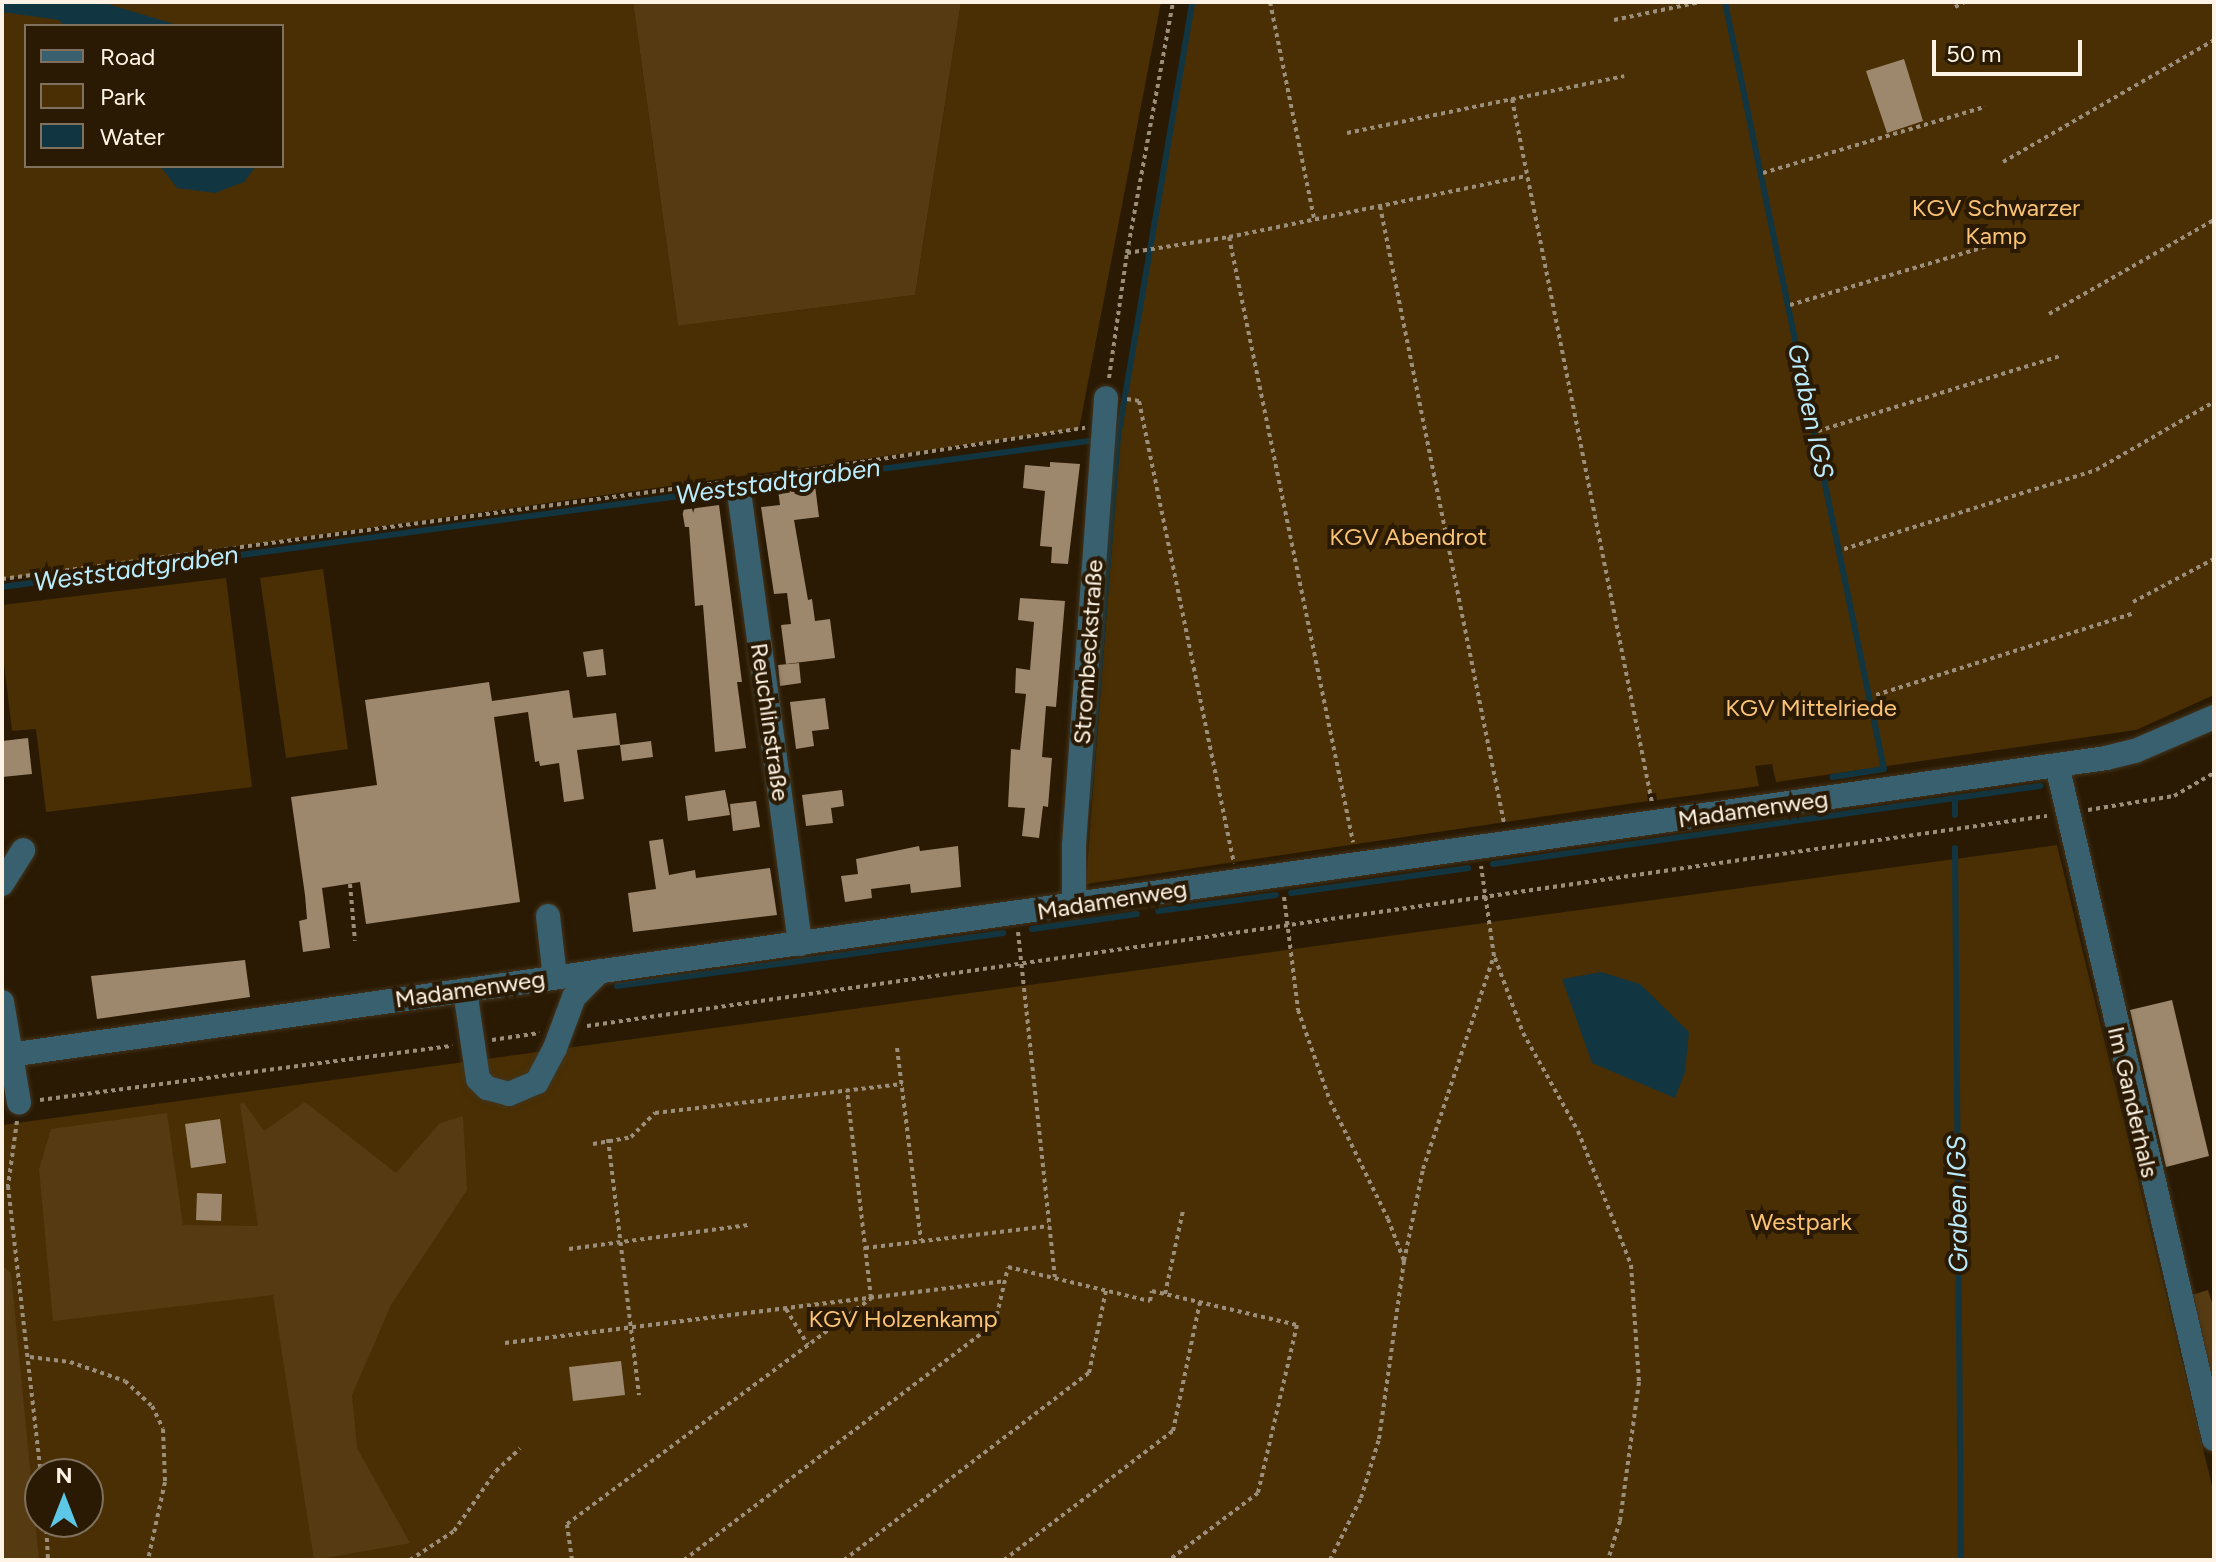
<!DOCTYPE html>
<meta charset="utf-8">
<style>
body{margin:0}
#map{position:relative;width:2216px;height:1562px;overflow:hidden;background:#2a1a03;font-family:Figtree,sans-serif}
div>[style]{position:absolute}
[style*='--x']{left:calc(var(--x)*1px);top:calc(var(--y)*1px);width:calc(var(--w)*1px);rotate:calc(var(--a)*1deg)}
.green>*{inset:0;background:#492f03}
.forest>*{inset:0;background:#563b12}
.water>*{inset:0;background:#123641}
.stream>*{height:6px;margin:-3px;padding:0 3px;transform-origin:3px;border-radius:3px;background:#123641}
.building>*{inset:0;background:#9d886e}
.path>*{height:4px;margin-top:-2px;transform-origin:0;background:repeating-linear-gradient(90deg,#9b8e7b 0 4px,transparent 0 8px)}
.roads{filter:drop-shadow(0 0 2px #43341e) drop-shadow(0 0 2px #43341e)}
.minor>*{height:24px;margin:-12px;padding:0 12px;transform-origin:12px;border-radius:12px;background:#38606e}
span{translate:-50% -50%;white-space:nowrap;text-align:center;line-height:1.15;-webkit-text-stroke:8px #2a1a03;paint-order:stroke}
.park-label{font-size:24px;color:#fac376}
.street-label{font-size:24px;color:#fef3e5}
.water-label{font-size:26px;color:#b9ebfd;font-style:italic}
.frame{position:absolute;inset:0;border:4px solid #fef3e5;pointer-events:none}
.legend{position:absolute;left:24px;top:24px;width:260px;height:144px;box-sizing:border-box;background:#2a1a03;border:2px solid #7f715d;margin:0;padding:10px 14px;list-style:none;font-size:24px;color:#fef3e5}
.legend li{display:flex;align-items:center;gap:16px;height:40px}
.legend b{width:40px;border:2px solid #7f715d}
.north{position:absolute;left:24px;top:1458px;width:80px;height:80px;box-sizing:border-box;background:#2a1a03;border:2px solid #7f715d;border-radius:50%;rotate:0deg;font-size:22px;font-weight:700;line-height:32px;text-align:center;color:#fef3e5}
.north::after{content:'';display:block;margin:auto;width:28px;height:36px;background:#5dc7e8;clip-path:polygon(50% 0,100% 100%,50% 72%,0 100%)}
.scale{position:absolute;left:1932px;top:40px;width:150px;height:36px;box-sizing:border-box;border:4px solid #fef3e5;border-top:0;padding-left:10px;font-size:24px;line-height:28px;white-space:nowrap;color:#fef3e5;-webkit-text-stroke:6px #2a1a03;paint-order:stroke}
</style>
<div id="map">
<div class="green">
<div style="clip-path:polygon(evenodd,2px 2px,633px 2px,678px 326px,915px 295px,961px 2px,1161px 2px,1079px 429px,2px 579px,2px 2px,26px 26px,282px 26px,282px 166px,26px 166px,26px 26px)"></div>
<div style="clip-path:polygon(1194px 2px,2214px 2px,2214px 695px,2136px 730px,1776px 782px,1772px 764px,1755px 766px,1759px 786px,1657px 800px,1656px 793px,1647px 794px,1648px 801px,1086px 884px,1123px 399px)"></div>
<div style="clip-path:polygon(323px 569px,348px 749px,286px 758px,260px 578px)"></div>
<div style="clip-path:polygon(226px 578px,252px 787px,46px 812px,36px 729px,12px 731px,2px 647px,2px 605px)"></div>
<div style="clip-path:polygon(evenodd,2057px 845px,2214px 1494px,2214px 1560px,2px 1560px,2px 1125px,2057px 845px,40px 1474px,88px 1474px,88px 1522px,40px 1522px,40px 1474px)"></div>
</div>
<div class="forest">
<div style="clip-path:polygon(633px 2px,961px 2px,915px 295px,678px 326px)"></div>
<div style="clip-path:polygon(305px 1102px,396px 1173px,440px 1123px,463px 1116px,467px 1190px,391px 1305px,352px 1395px,357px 1448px,410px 1543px,314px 1560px,273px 1295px,53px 1321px,39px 1169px,51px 1129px,167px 1113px,183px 1225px,258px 1226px,240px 1104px,244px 1103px,264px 1131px)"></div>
<div style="clip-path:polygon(2px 1265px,11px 1273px,39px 1560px,2px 1560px)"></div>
<div style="clip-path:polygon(2208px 1290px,2214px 1309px,2214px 1405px,2188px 1296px)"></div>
</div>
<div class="water">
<div style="clip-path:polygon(2px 2px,101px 2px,181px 26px,64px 26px,59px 20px,2px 12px)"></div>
<div style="clip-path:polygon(160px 166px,256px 166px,244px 182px,215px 193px,177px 188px)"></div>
<div style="clip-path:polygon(1601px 972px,1640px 984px,1689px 1032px,1685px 1072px,1675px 1098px,1592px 1063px,1562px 979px)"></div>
</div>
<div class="stream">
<div style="--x:1725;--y:2;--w:783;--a:78.29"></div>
<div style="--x:1884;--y:769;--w:52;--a:171.1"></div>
<div style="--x:1108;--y:438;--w:10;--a:-6"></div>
<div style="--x:1118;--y:437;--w:441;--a:-80.3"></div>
<div style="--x:2;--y:587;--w:1105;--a:-7.65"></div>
<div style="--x:1089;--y:797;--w:361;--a:-85.4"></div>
<div style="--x:1955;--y:799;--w:16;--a:90"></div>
<div style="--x:1955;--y:848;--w:712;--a:89.52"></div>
<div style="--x:1493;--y:864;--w:553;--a:-8.12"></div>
<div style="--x:1291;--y:893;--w:179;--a:-8"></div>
<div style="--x:1158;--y:911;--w:119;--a:-7.7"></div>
<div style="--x:1032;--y:929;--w:106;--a:-8.1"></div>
<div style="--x:617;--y:986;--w:390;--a:-7.8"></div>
</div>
<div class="building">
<div style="clip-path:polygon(1904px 59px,1923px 121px,1887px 133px,1866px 71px)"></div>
<div style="clip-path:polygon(1050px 462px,1080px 464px,1068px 564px,1051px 563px,1052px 547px,1040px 546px,1045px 491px,1023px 488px,1025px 465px,1050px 467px)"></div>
<div style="clip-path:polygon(815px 485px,819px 517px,794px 520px,808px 600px,812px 599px,815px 621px,830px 619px,835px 658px,786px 664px,781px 625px,791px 624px,787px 593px,774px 594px,761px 507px,780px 505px,778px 490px)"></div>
<div style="clip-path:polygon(719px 505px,742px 682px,737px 682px,746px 748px,715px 752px,703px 605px,695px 606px,689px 527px,685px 527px,682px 510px)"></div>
<div style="clip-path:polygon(1020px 598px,1065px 601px,1056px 707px,1046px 706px,1042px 757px,1052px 758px,1048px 807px,1043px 806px,1039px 838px,1022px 836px,1025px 808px,1008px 807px,1011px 749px,1020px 750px,1026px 694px,1015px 693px,1016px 668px,1030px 670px,1034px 622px,1018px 620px)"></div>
<div style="clip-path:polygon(603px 649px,606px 675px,587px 677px,583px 652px)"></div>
<div style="clip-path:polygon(799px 663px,801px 683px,780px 686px,778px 665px)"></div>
<div style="clip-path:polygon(489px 682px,492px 701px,569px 690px,573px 718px,616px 713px,620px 745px,577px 750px,584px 799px,564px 802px,559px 763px,540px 766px,539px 761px,535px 762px,528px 712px,494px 717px,520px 902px,366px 924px,360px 882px,322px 888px,330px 948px,303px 952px,299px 921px,307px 919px,305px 895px,291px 797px,377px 785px,365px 700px)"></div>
<div style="clip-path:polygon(825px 698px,829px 729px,812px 731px,814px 746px,796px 749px,790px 702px)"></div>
<div style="clip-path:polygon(28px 738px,32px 774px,2px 777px,2px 741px)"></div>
<div style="clip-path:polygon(651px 741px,653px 757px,622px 761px,620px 745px)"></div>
<div style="clip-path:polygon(725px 790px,730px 815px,688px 821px,685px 796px)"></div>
<div style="clip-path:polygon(842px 790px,844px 806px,831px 808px,833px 823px,806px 826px,802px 795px)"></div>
<div style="clip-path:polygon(756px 801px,760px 827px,733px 831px,730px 804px)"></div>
<div style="clip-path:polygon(663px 839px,669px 875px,695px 870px,696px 878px,770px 868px,777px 915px,633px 932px,628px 893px,656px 889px,649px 841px)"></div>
<div style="clip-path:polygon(919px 846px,920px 851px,958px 846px,961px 887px,911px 893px,910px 884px,871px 889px,872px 898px,845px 902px,841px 876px,858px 874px,856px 859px)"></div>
<div style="clip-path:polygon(245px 960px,250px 997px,97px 1019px,91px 976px)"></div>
<div style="clip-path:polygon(2172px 1000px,2209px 1156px,2166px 1167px,2130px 1010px)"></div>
<div style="clip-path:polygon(220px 1119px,226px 1163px,191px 1168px,185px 1124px)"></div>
<div style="clip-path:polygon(197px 1193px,222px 1194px,221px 1221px,196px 1220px)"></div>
<div style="clip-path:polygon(621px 1361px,625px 1395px,573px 1401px,569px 1367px)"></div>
</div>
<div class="path">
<div style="--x:1270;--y:2;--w:221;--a:78.5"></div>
<div style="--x:1955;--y:7;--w:11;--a:-27"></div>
<div style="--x:1614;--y:20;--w:88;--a:-11.8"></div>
<div style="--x:1512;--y:99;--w:718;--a:78.75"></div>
<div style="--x:1347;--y:133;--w:283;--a:-11.6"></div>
<div style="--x:2003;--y:162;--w:244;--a:-30"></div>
<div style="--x:1763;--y:173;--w:232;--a:-16.6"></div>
<div style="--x:1380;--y:206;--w:629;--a:78.64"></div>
<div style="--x:1229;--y:237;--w:618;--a:78.42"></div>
<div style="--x:1127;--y:253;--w:103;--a:-8.9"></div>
<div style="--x:1229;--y:237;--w:304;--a:-11.6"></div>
<div style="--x:1790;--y:305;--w:245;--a:-16.6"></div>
<div style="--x:2049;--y:314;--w:190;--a:-29.7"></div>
<div style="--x:1109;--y:378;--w:126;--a:-81.8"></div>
<div style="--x:1127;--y:253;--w:255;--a:-79.6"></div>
<div style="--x:1127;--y:399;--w:12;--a:9"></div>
<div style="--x:1139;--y:401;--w:472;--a:78.4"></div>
<div style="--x:1818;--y:431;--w:254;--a:-17.2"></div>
<div style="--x:750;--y:479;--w:339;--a:-8.7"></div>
<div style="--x:1844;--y:549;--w:264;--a:-17.4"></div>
<div style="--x:2096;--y:470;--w:136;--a:-30"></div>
<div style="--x:2;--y:579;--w:729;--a:-7.64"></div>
<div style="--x:2133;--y:602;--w:92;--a:-28"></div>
<div style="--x:1876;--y:695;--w:272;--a:-17.6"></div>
<div style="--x:2088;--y:810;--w:87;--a:-9.2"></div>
<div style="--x:2174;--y:796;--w:46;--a:-29.9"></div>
<div style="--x:350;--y:884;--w:57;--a:85"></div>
<div style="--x:1284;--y:897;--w:114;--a:82.9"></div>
<div style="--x:1298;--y:1010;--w:96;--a:70.6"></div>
<div style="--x:1330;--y:1101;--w:131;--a:63.8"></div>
<div style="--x:1388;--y:1219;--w:45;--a:69.1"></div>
<div style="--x:1018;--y:932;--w:347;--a:83.9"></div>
<div style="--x:1495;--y:958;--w:80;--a:69.5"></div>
<div style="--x:1523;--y:1033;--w:112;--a:60.7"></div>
<div style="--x:1578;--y:1131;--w:144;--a:68.4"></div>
<div style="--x:1631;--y:1265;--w:117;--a:86.1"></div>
<div style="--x:1639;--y:1382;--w:140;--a:97.8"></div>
<div style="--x:1620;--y:1521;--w:41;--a:107.1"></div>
<div style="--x:587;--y:1026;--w:1475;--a:-8.19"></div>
<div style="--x:492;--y:1040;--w:48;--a:-8.5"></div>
<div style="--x:897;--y:1048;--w:194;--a:82.9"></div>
<div style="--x:40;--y:1100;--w:416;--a:-7.5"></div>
<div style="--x:17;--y:1121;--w:66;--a:97.9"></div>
<div style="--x:8;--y:1186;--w:290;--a:83.5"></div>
<div style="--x:608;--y:1139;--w:258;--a:83.1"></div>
<div style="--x:593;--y:1144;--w:39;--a:-10"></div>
<div style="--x:631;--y:1137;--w:34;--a:-45"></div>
<div style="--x:655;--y:1113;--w:249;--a:-6.7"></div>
<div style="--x:865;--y:1248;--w:185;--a:-6.8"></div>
<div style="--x:569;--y:1249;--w:183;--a:-7.6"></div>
<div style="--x:1165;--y:1294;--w:85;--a:-77.8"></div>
<div style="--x:786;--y:1309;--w:42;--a:58.6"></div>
<div style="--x:505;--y:1343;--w:504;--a:-7.07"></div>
<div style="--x:30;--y:1357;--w:40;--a:7.1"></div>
<div style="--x:70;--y:1362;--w:58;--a:19.1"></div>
<div style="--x:125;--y:1381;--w:37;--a:43"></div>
<div style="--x:152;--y:1406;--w:25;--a:64"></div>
<div style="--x:163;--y:1429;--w:53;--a:87.8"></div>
<div style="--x:165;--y:1482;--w:80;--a:102.3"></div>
<div style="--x:46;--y:1522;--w:38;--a:87"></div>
<div style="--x:410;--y:1560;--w:53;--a:-33.4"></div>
<div style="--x:454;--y:1531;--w:73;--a:-55"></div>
<div style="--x:496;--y:1471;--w:33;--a:-43"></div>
<div style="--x:572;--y:1560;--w:36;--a:-98"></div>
<div style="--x:567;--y:1524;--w:379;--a:-36.6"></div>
<div style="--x:871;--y:1298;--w:209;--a:-96.6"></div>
<div style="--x:684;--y:1560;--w:391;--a:-37.3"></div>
<div style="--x:995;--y:1323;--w:57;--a:-76.9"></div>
<div style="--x:1008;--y:1267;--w:146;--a:13.5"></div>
<div style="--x:1150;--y:1301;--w:10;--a:-79"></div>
<div style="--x:1152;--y:1291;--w:149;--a:13.2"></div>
<div style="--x:1297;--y:1325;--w:172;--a:103.1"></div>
<div style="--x:1258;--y:1493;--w:111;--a:143"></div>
<div style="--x:844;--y:1560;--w:308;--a:-37.4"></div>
<div style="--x:1089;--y:1373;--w:85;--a:-78.4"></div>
<div style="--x:1004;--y:1560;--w:213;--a:-37.4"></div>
<div style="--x:1173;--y:1431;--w:132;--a:-78.2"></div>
<div style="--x:1330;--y:1560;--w:69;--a:-63.4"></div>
<div style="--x:1361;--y:1498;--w:62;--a:-73"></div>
<div style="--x:1379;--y:1439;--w:180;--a:-82"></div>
<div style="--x:1404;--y:1261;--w:94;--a:-78.3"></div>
<div style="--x:1423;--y:1169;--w:225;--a:-71.6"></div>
<div style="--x:1494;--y:956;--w:91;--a:-98.2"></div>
</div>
<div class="roads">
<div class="minor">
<div style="--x:740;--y:499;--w:449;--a:82.3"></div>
<div style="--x:2057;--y:765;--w:692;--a:76.89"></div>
<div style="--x:2;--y:884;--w:40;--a:-58"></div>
<div style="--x:1074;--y:906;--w:61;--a:-90"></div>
<div style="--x:1074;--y:845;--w:448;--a:-85.9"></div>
<div style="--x:548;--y:916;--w:61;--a:83.5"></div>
<div style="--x:465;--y:990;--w:90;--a:81.7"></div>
<div style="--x:478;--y:1079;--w:13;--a:45"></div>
<div style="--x:487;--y:1088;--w:23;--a:15"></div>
<div style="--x:509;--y:1094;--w:30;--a:-23"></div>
<div style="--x:537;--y:1082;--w:38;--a:-62"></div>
<div style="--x:555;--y:1048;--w:54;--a:-69.6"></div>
<div style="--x:574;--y:997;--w:37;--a:-45"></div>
<div style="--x:2;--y:1002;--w:102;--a:80.4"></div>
<div style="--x:2;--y:1056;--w:2125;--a:-8.06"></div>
<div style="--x:2106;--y:758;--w:30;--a:-14"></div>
<div style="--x:2135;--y:751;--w:86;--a:-23.3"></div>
</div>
</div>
<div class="park-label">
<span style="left:1996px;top:222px">KGV Schwarzer<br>Kamp</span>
<span style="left:1408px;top:537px">KGV Abendrot</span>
<span style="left:1811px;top:708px">KGV Mittelriede</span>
<span style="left:1801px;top:1222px">Westpark</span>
<span style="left:903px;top:1319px">KGV Holzenkamp</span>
</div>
<div class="street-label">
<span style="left:1088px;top:652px;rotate:-86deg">Strombeckstraße</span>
<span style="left:770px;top:722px;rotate:82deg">Reuchlinstraße</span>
<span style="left:1753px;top:809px;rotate:-8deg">Madamenweg</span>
<span style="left:1112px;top:900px;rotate:-9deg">Madamenweg</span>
<span style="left:470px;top:989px;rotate:-8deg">Madamenweg</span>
<span style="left:2133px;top:1102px;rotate:77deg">Im Ganderhals</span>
</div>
<div class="water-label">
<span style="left:1810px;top:411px;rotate:78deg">Graben IGS</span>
<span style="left:778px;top:482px;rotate:-8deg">Weststadtgraben</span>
<span style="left:136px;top:569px;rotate:-8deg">Weststadtgraben</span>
<span style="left:1958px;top:1204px;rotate:-91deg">Graben IGS</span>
</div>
<div class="frame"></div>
<ul class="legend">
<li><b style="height:10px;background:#38606e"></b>Road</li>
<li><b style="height:22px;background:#492f03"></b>Park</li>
<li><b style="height:22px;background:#123641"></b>Water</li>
</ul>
<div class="north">N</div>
<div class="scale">50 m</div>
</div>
